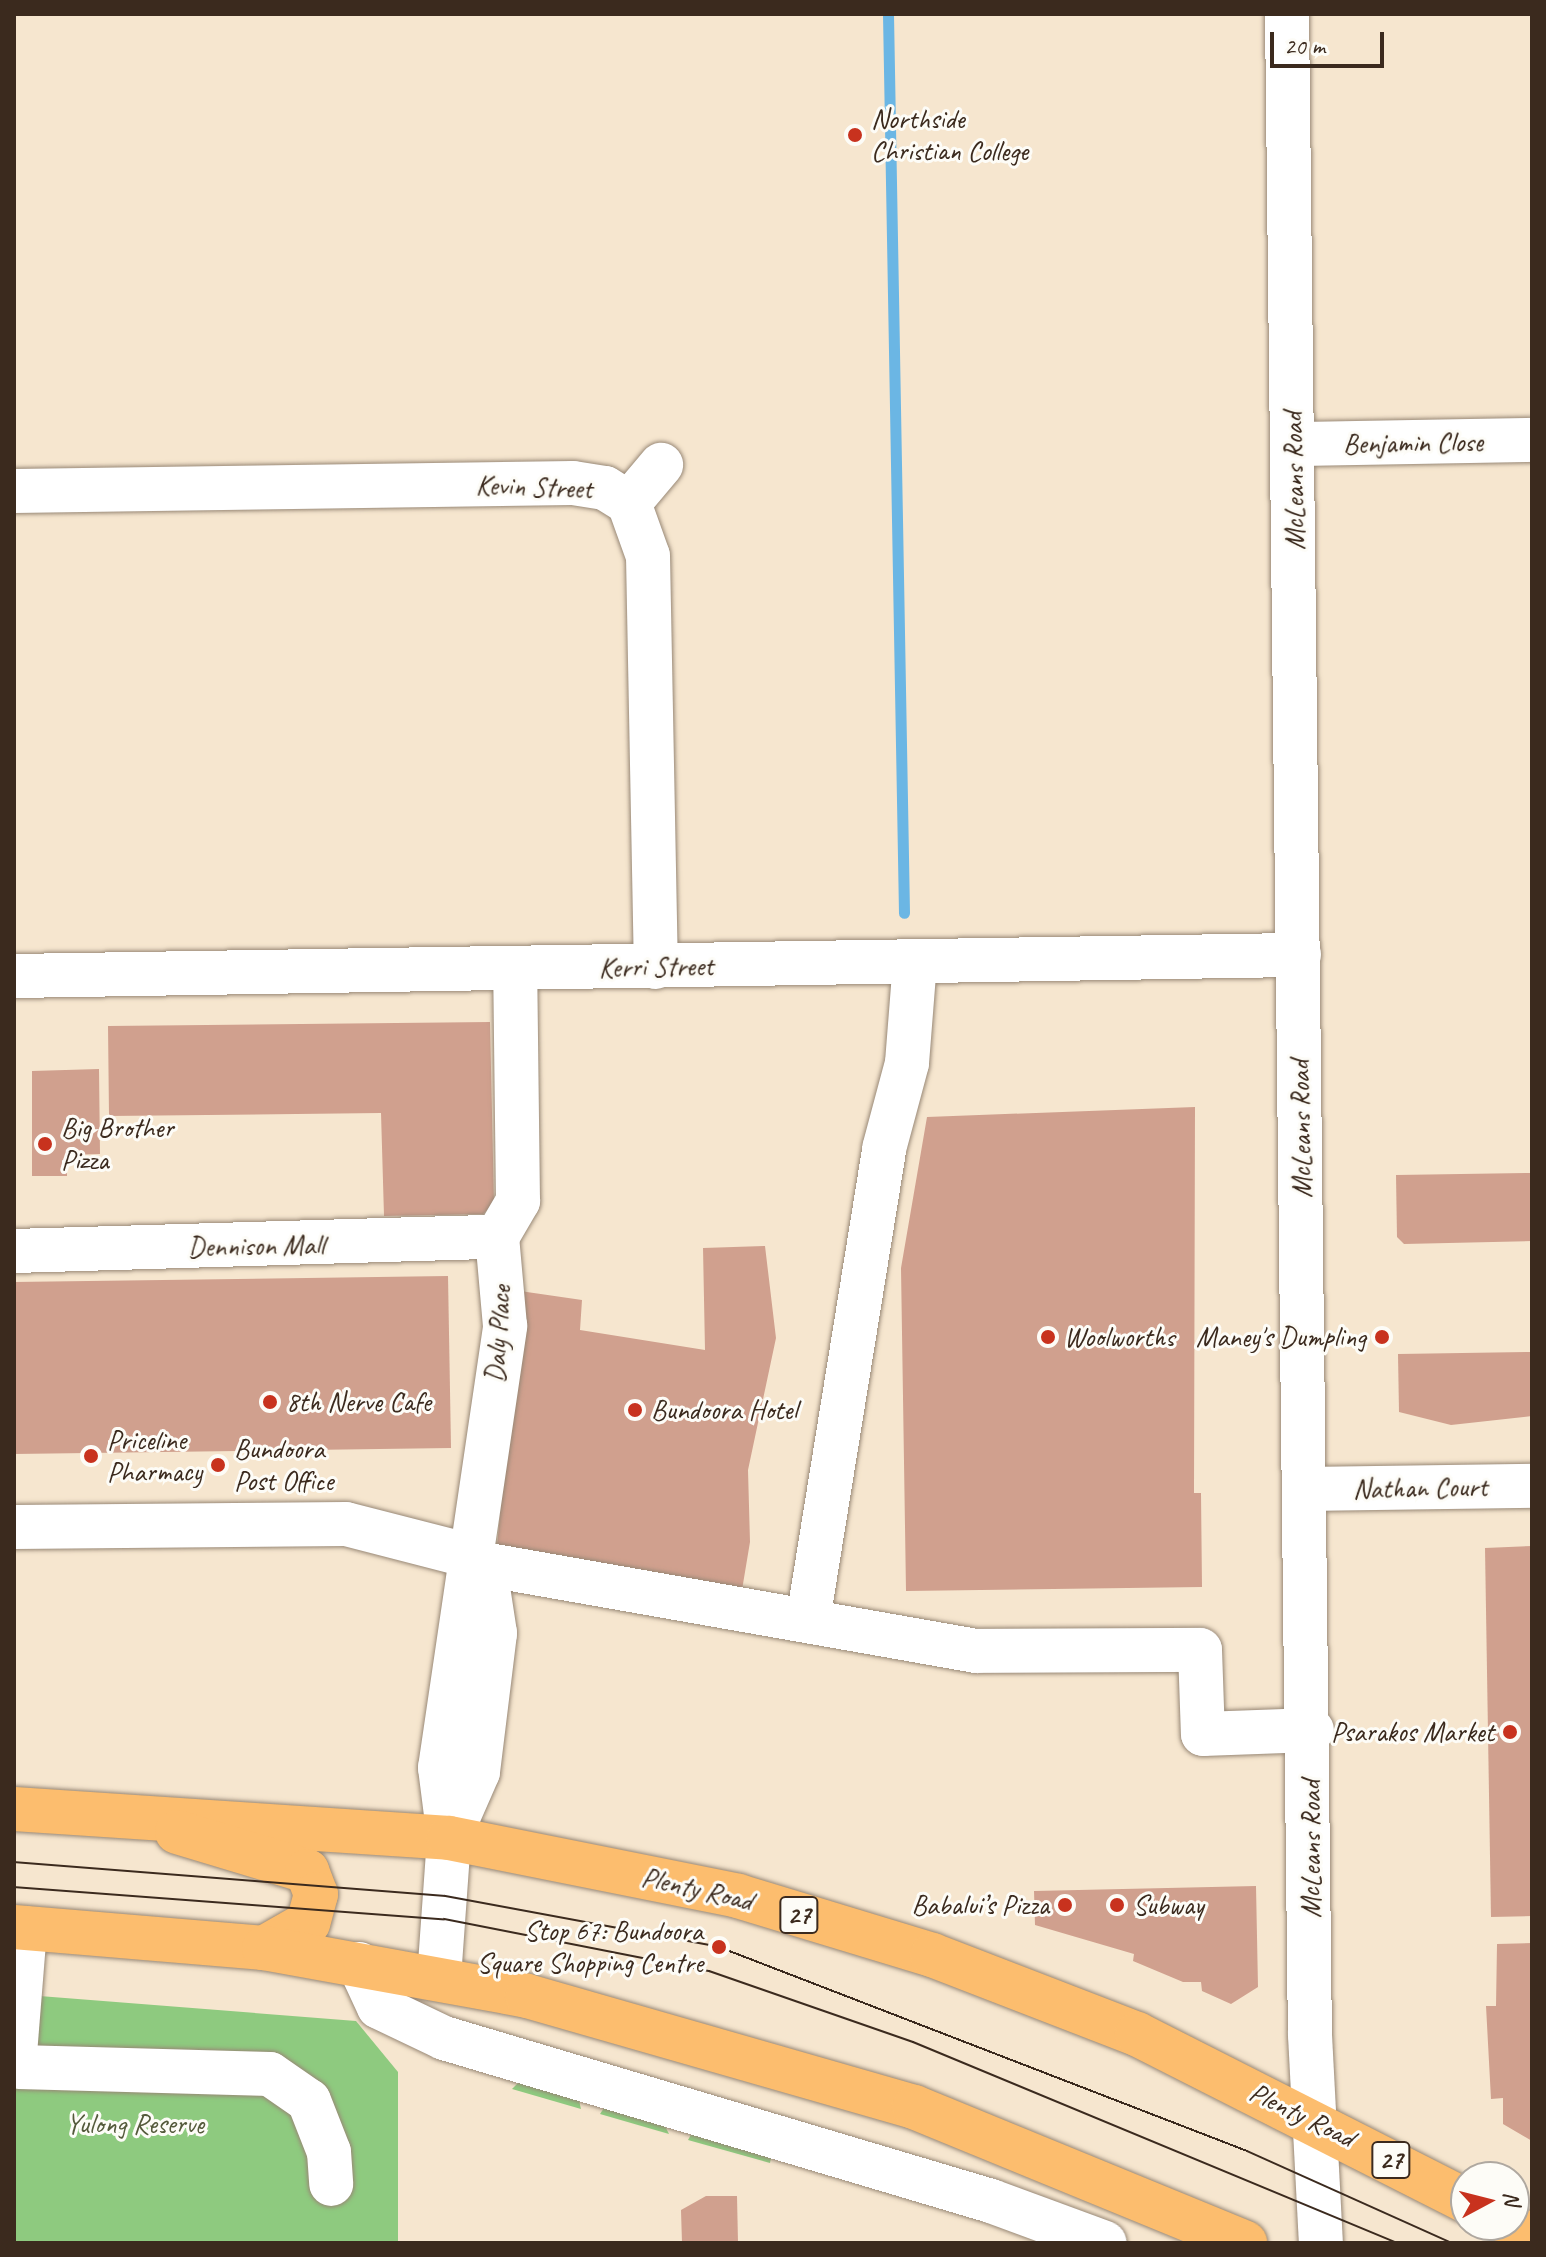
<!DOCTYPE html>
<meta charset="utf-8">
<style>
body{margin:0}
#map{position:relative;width:1546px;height:2257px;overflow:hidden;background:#f6e6cf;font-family:Caveat,sans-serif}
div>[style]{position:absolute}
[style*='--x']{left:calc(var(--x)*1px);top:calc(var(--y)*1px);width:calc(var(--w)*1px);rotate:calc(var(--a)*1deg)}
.green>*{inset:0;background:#8eca7f}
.stream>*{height:11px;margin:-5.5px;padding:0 5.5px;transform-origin:5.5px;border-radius:5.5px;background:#6bb6e4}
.building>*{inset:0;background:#d0a08e}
.roads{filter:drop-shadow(0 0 2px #988876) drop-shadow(0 0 2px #988876)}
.minor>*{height:44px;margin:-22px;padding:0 22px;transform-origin:22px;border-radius:22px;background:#fff}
.highway>*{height:44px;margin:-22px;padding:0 22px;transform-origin:22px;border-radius:22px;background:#fcbd6e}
.tram>*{height:2px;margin:-1px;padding:0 1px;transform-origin:1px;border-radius:1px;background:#3b2a1e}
.dots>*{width:22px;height:22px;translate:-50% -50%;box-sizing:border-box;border:4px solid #fdfcf7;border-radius:50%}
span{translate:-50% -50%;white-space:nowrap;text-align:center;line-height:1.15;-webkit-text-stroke:6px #fdfcf7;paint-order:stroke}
.shield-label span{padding:2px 6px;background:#fdfcf7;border:2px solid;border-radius:6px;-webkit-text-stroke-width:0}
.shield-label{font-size:26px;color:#3b2a1e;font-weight:700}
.poi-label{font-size:28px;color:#3b2a1e}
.left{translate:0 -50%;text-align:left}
.right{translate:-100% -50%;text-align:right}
.street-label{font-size:28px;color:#3b2a1e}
.park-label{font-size:28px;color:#545a3b}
.frame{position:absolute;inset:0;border:16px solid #3b2a1e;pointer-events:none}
.north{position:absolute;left:1450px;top:2161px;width:80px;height:80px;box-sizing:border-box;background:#fdfcf7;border:2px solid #afa8a0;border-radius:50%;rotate:83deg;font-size:22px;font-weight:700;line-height:32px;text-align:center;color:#3b2a1e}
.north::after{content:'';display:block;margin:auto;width:28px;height:36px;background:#c8321e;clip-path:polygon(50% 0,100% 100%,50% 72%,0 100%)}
.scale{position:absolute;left:1270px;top:32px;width:114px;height:36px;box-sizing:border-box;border:4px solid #3b2a1e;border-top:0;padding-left:10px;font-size:24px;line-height:28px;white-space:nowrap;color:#3b2a1e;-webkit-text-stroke:6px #fdfcf7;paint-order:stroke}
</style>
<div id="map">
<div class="green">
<div style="clip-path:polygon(14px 1994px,356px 2021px,398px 2072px,398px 2243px,14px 2243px)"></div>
<div style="clip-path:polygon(521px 2080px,578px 2096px,581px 2109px,512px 2089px)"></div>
<div style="clip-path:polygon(606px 2105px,663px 2122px,669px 2134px,600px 2114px)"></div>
<div style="clip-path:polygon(693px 2131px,772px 2153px,770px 2163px,688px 2140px)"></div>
</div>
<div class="stream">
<div style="--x:888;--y:14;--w:899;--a:88.98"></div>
</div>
<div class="building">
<div style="clip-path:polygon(490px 1022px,494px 1204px,483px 1214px,384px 1216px,381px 1113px,109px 1116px,108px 1026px)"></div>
<div style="clip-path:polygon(99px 1069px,100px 1154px,67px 1155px,67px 1176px,32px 1176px,32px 1071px)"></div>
<div style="clip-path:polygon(1195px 1107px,1194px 1493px,1201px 1493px,1202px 1587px,906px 1591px,901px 1268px,927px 1117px)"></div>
<div style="clip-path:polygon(1532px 1173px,1532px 1241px,1404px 1244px,1397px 1237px,1396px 1175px)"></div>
<div style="clip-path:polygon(765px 1246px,776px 1338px,748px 1470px,750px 1542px,742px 1590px,497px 1547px,520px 1291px,582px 1300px,580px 1330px,705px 1350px,703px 1248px)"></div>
<div style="clip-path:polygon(448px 1276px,451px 1448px,14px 1454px,14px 1282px)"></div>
<div style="clip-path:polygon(1532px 1352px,1532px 1416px,1451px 1425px,1399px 1412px,1398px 1354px)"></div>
<div style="clip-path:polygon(1532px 1546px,1532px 1916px,1491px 1917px,1485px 1548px)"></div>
<div style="clip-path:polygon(1256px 1886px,1258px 1987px,1231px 2004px,1202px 1991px,1201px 1982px,1183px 1982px,1133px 1961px,1134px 1954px,1035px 1925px,1034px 1891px)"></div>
<div style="clip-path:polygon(1532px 1943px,1532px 2141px,1503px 2124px,1503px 2098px,1491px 2099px,1486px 2006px,1496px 2006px,1497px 1944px)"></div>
<div style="clip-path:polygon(706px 2196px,737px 2196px,738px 2243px,682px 2243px,681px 2210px)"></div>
</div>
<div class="roads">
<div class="minor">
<div style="--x:1287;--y:14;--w:2021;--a:89.35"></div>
<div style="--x:1310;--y:2035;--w:208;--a:87"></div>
<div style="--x:1294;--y:444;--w:238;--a:-1"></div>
<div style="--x:14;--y:491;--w:559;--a:-0.82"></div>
<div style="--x:573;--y:483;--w:32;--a:9"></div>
<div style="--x:605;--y:488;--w:28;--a:32"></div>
<div style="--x:629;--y:503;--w:56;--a:70.3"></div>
<div style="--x:648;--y:556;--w:411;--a:88.9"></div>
<div style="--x:629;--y:503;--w:50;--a:-49.9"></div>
<div style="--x:14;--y:976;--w:1285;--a:-0.94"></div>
<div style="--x:14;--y:1251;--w:483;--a:-1.7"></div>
<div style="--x:497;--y:1237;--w:42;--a:-59.7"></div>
<div style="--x:518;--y:1201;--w:232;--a:-90.7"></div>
<div style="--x:1309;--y:1489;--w:223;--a:-0.8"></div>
<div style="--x:14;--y:1527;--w:332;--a:-0.5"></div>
<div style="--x:346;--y:1524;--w:121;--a:14.4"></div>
<div style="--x:463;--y:1554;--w:36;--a:48"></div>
<div style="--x:487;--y:1581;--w:53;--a:81.3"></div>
<div style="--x:495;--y:1633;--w:140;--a:97"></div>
<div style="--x:478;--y:1772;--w:72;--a:113.7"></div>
<div style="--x:472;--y:1562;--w:512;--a:10.01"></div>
<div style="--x:976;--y:1651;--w:224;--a:-0.3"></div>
<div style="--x:1200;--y:1650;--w:84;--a:88"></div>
<div style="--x:1203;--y:1734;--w:109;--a:-2.1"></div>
<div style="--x:808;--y:1620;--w:477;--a:-80.8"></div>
<div style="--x:884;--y:1149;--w:89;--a:-75"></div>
<div style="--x:907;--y:1063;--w:101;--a:-85.5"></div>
<div style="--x:359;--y:1964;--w:47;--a:65.1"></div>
<div style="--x:379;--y:2007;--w:72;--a:25.5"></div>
<div style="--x:444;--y:2038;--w:571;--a:16.59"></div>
<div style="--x:991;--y:2201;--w:121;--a:20.2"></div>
<div style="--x:439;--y:1978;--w:140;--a:-85.9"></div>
<div style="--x:449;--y:1838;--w:71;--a:-97.3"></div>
<div style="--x:440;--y:1768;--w:447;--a:-81.6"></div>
<div style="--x:505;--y:1326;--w:89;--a:-95.1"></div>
<div style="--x:14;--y:2066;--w:138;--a:-85.4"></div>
<div style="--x:19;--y:2067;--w:251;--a:1.6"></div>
<div style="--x:270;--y:2074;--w:47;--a:34.7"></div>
<div style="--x:309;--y:2101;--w:55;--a:68.6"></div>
<div style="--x:329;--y:2152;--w:32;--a:86"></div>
</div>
<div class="highway">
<div style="--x:14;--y:1809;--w:436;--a:3.8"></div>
<div style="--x:449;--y:1838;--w:295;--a:11.3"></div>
<div style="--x:738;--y:1896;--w:203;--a:16.9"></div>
<div style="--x:932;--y:1955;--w:220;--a:21.1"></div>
<div style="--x:1137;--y:2034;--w:369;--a:26.9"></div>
<div style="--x:177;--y:1832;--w:136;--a:16.7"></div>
<div style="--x:307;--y:1871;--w:25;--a:69"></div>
<div style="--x:316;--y:1894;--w:30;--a:105"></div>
<div style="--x:308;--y:1923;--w:51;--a:150.4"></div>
<div style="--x:14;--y:1927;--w:251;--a:4.8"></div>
<div style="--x:264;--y:1948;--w:267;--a:10.3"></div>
<div style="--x:527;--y:1996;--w:403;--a:16"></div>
<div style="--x:914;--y:2107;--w:358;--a:22.3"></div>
<div style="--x:1510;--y:2225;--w:25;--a:29"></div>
</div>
</div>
<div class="tram">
<div style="--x:14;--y:1862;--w:432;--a:4.5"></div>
<div style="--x:445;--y:1896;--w:279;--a:10.5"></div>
<div style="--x:719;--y:1947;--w:566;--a:21.12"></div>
<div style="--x:1247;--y:2151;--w:225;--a:24.2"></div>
<div style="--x:14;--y:1887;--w:431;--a:4.3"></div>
<div style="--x:444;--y:1919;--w:270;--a:11.1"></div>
<div style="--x:709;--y:1971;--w:216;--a:19.2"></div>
<div style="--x:913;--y:2042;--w:524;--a:22.55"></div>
</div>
<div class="dots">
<div style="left:855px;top:135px;background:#c8321e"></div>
<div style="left:45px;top:1144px;background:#c8321e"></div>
<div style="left:1048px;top:1337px;background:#c8321e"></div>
<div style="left:1382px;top:1337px;background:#c8321e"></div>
<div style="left:270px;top:1402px;background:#c8321e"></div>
<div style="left:635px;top:1410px;background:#c8321e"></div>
<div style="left:91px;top:1456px;background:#c8321e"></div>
<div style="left:218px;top:1465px;background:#c8321e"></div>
<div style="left:1510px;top:1732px;background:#c8321e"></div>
<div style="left:1065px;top:1905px;background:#c8321e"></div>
<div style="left:1117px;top:1905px;background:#c8321e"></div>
<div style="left:719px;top:1947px;background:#c8321e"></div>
</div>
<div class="shield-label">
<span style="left:799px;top:1915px">27</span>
<span style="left:1391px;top:2160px">27</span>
</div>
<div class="poi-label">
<span class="left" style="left:871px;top:135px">Northside<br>Christian College</span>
<span class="left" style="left:61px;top:1144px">Big Brother<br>Pizza</span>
<span class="left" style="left:1064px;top:1337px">Woolworths</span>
<span class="right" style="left:1366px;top:1337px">Maney's Dumpling</span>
<span class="left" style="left:286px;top:1402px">8th Nerve Cafe</span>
<span class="left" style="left:651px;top:1410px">Bundoora Hotel</span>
<span class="left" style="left:107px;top:1456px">Priceline<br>Pharmacy</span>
<span class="left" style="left:234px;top:1465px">Bundoora<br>Post Office</span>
<span class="right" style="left:1494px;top:1732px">Psarakos Market</span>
<span class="right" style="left:1049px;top:1905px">Babalui’s Pizza</span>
<span class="left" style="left:1133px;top:1905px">Subway</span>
<span class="right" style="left:703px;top:1947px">Stop 67: Bundoora<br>Square Shopping Centre</span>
</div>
<div class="street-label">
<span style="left:1413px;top:443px;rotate:-1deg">Benjamin Close</span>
<span style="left:1294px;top:481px;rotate:-91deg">McLeans Road</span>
<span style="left:534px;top:487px;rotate:2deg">Kevin Street</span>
<span style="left:656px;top:967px;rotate:-1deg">Kerri Street</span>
<span style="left:1301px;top:1129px;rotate:-91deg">McLeans Road</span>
<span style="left:256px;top:1246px;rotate:-1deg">Dennison Mall</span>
<span style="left:498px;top:1334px;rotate:-86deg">Daly Place</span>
<span style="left:1420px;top:1488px;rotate:-1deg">Nathan Court</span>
<span style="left:1311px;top:1849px;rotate:-90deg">McLeans Road</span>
<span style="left:697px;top:1889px;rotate:13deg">Plenty Road</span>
<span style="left:1302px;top:2115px;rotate:26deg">Plenty Road</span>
</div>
<div class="park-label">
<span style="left:135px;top:2124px">Yulong Reserve</span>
</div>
<div class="frame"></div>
<div class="north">N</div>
<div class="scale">20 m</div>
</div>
